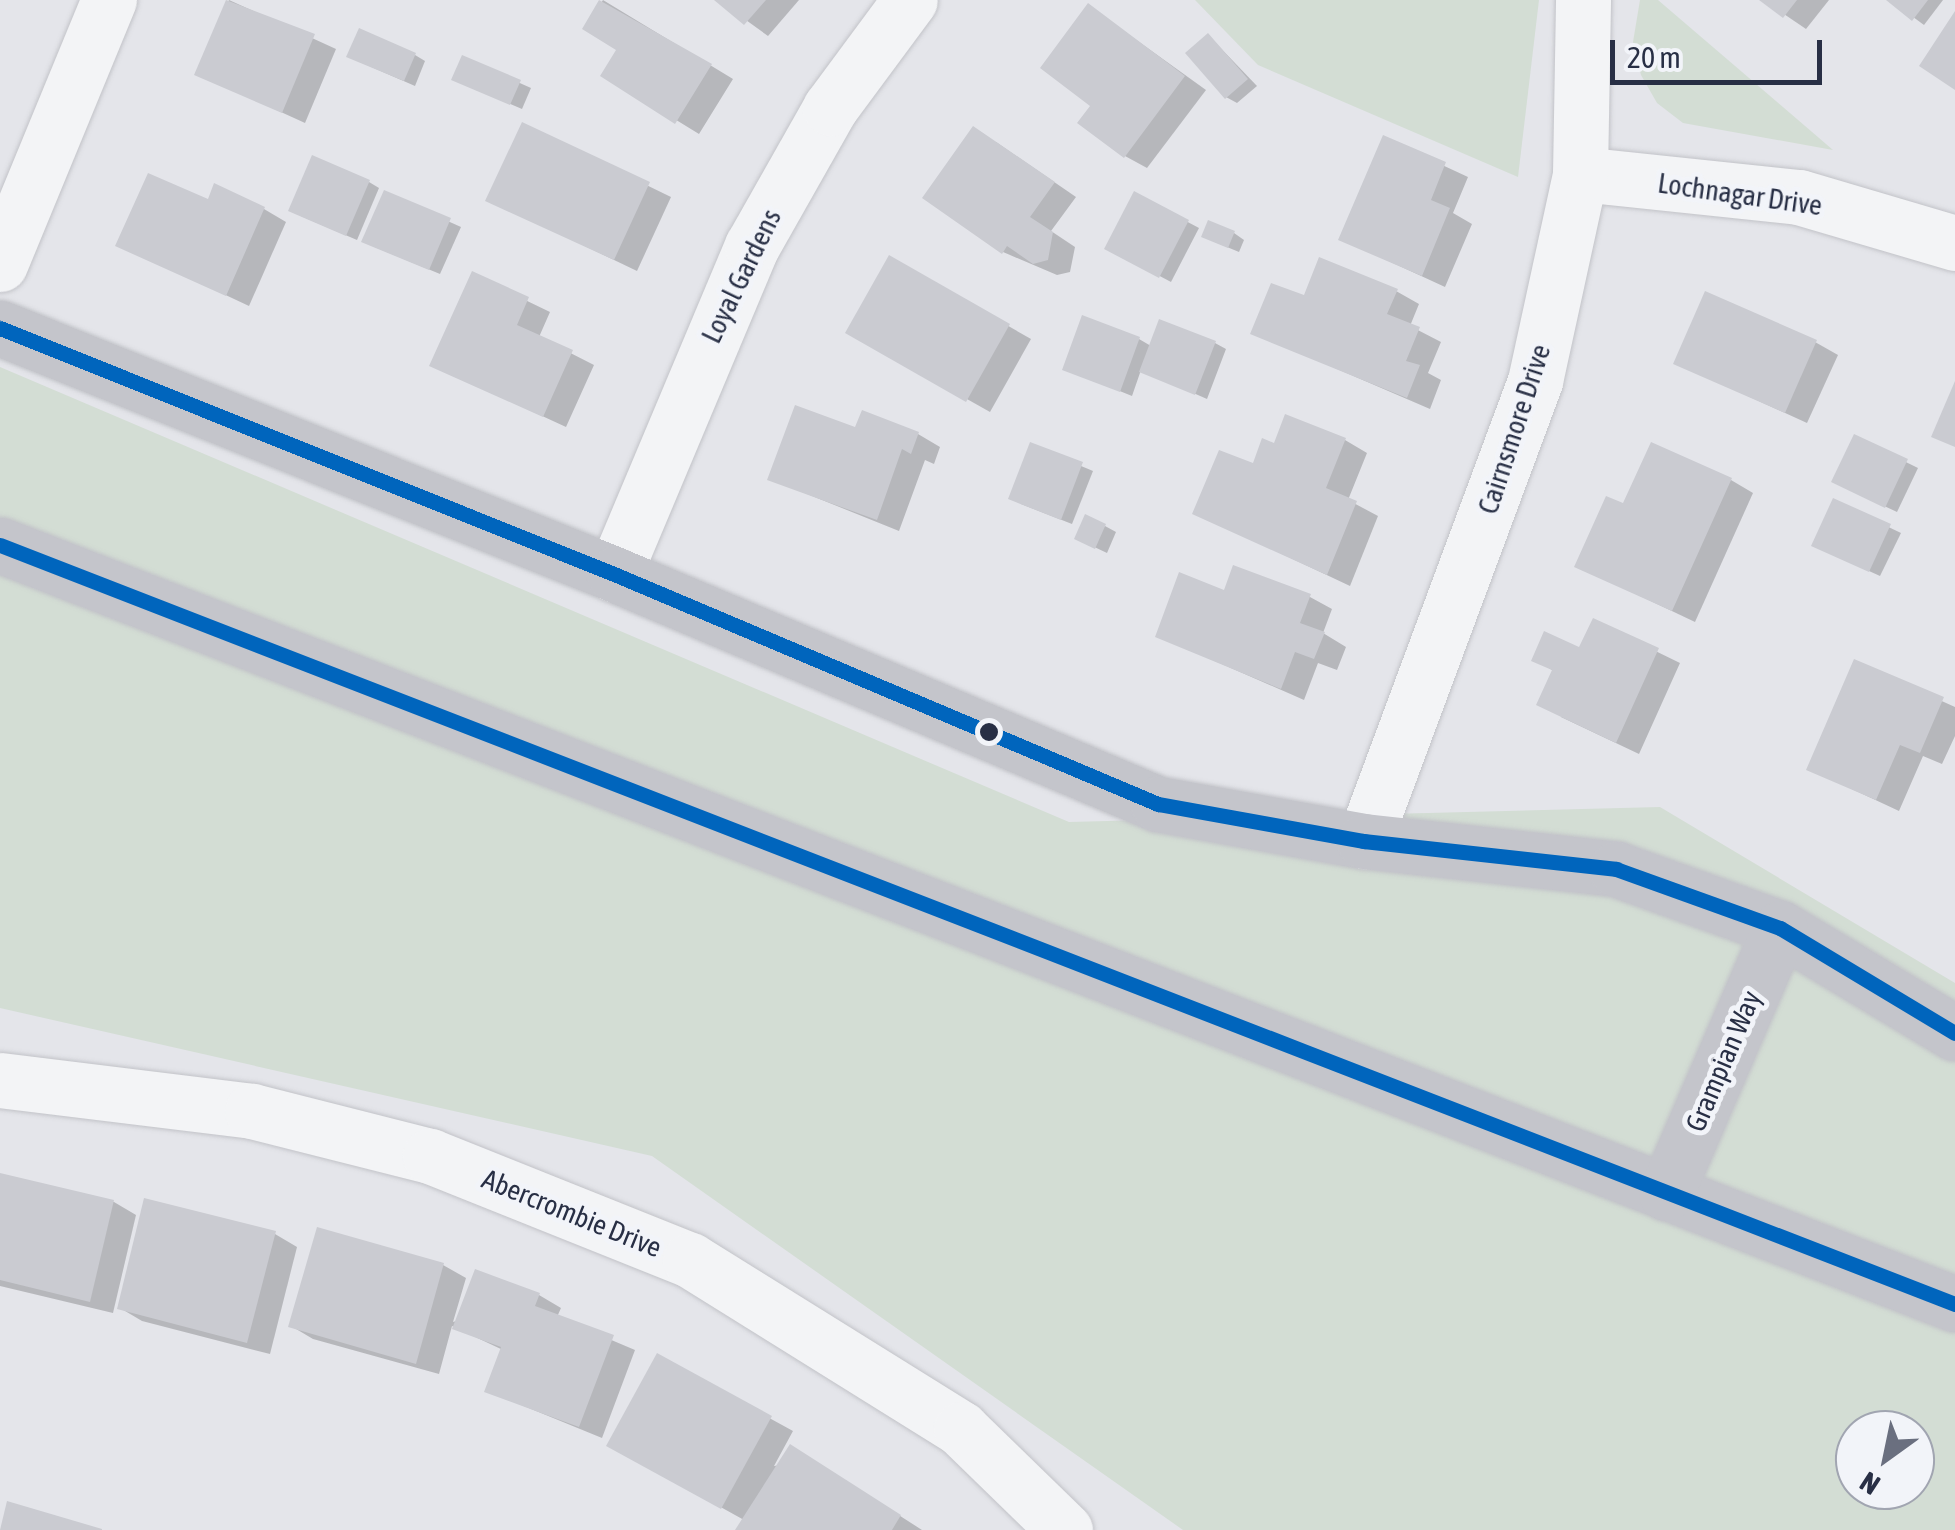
<!DOCTYPE html>
<style>
body{margin:0}
#map{position:relative;width:1955px;height:1530px;overflow:hidden;background:#e4e5ea;font-family:"Asap Condensed",sans-serif}
div>[style]{position:absolute}
[style*='--x']{left:calc(var(--x)*1px);top:calc(var(--y)*1px);width:calc(var(--w)*1px);rotate:calc(var(--a)*1deg)}
.green>*{inset:0;background:#d3ddd4}
.shadow>*{inset:0;background:#0003}
.building>*{inset:0;background:#cacbd1}
.roads{filter:drop-shadow(0 0 2px #c2c3c8) drop-shadow(0 0 2px #c2c3c8)}
.street>*{height:55px;margin:-27.5px;padding:0 27.5px;transform-origin:27.5px;border-radius:27.5px;background:#f3f4f6}
.secondary>*{height:55px;margin:-27.5px;padding:0 27.5px;transform-origin:27.5px;border-radius:27.5px;background:#c4c5cb}
.bus-1>*{height:15px;margin:-7.5px;padding:0 7.5px;transform-origin:7.5px;border-radius:7.5px;background:#0065bd}
.dots>*{width:28px;height:28px;translate:-50% -50%;box-sizing:border-box;border:5px solid #f2f4f9;border-radius:50%}
span{translate:-50% -50%;white-space:nowrap;text-align:center;line-height:1.15;-webkit-text-stroke:10px #f2f4f9;paint-order:stroke}
.street-label{font-size:28px;color:#282f45}
.north{position:absolute;left:1835px;top:1410px;width:100px;height:100px;box-sizing:border-box;background:#f2f4f9;border:2px solid #a1a5b1;border-radius:50%;rotate:213deg;font-size:28px;font-weight:700;line-height:40px;text-align:center;color:#282f45}
.north::after{content:'';display:block;margin:auto;width:35px;height:45px;background:#6a6f7f;clip-path:polygon(50% 0,100% 100%,50% 72%,0 100%)}
.scale{position:absolute;left:1610px;top:40px;width:212px;height:45px;box-sizing:border-box;border:5px solid #282f45;border-top:0;padding-left:12px;font-size:30px;line-height:35px;white-space:nowrap;color:#282f45;-webkit-text-stroke:8px #f2f4f9;paint-order:stroke}
</style>
<div id="map">
<div class="green">
<div style="clip-path:polygon(1195px 0,1539px 0,1518px 177px,1258px 65px)"></div>
<div style="clip-path:polygon(1640px 0,1658px 0,1833px 150px,1683px 123px,1657px 103px,1641px 75px,1633px 42px)"></div>
<div style="clip-path:polygon(evenodd,0 367px,1069px 822px,1660px 807px,1955px 983px,1955px 1530px,1183px 1530px,652px 1156px,0 1008px,0 367px,1855px 1430px,1915px 1430px,1915px 1490px,1855px 1490px,1855px 1430px)"></div>
</div>
<div class="shadow">
<div style="clip-path:polygon(229px 0,336px 49px,305px 123px,197px 74px)"></div>
<div style="clip-path:polygon(603px 0,733px 79px,699px 134px,603px 75px,620px 49px,585px 28px)"></div>
<div style="clip-path:polygon(718px 0,799px 0,768px 36px)"></div>
<div style="clip-path:polygon(1763px 0,1829px 0,1806px 29px)"></div>
<div style="clip-path:polygon(1890px 0,1943px 0,1924px 25px)"></div>
<div style="clip-path:polygon(1089px 6px,1206px 90px,1147px 168px,1125px 156px,1093px 105px)"></div>
<div style="clip-path:polygon(1209px 36px,1257px 86px,1237px 103px,1226px 97px)"></div>
<div style="clip-path:polygon(415px 55px,425px 61px,415px 86px,360px 62px)"></div>
<div style="clip-path:polygon(464px 58px,531px 88px,522px 109px,465px 85px)"></div>
<div style="clip-path:polygon(523px 125px,671px 197px,637px 271px,489px 200px)"></div>
<div style="clip-path:polygon(1384px 138px,1468px 177px,1453px 213px,1472px 224px,1445px 287px,1341px 239px)"></div>
<div style="clip-path:polygon(996px 142px,1076px 197px,1051px 231px,1075px 247px,1070px 272px,1057px 275px,1003px 252px)"></div>
<div style="clip-path:polygon(369px 182px,379px 188px,357px 240px,301px 216px)"></div>
<div style="clip-path:polygon(385px 193px,461px 227px,440px 274px,375px 247px)"></div>
<div style="clip-path:polygon(1135px 194px,1199px 228px,1171px 282px,1107px 248px)"></div>
<div style="clip-path:polygon(209px 202px,264px 209px,286px 222px,249px 306px,119px 245px)"></div>
<div style="clip-path:polygon(1234px 233px,1244px 240px,1239px 252px,1215px 242px)"></div>
<div style="clip-path:polygon(889px 258px,1031px 339px,990px 412px,848px 332px)"></div>
<div style="clip-path:polygon(473px 275px,550px 312px,539px 337px,594px 365px,566px 427px,432px 365px)"></div>
<div style="clip-path:polygon(1396px 291px,1419px 304px,1410px 326px,1441px 342px,1428px 373px,1441px 380px,1430px 409px,1254px 333px,1305px 299px)"></div>
<div style="clip-path:polygon(1139px 339px,1151px 346px,1215px 343px,1226px 349px,1207px 399px,1141px 370px,1132px 396px,1065px 369px)"></div>
<div style="clip-path:polygon(1815px 342px,1838px 355px,1807px 423px,1676px 363px)"></div>
<div style="clip-path:polygon(857px 430px,918px 434px,940px 447px,934px 464px,925px 460px,899px 531px,770px 479px)"></div>
<div style="clip-path:polygon(1855px 437px,1918px 468px,1897px 512px,1844px 487px)"></div>
<div style="clip-path:polygon(1345px 440px,1367px 453px,1348px 500px,1378px 516px,1350px 586px,1195px 513px,1275px 446px)"></div>
<div style="clip-path:polygon(1031px 445px,1093px 471px,1072px 524px,1021px 504px)"></div>
<div style="clip-path:polygon(1731px 480px,1753px 493px,1695px 622px,1577px 566px)"></div>
<div style="clip-path:polygon(1834px 501px,1901px 533px,1880px 576px,1825px 551px)"></div>
<div style="clip-path:polygon(1105px 526px,1116px 532px,1107px 553px,1088px 544px)"></div>
<div style="clip-path:polygon(1225px 593px,1310px 597px,1332px 609px,1323px 633px,1346px 647px,1337px 670px,1318px 663px,1304px 700px,1158px 636px)"></div>
<div style="clip-path:polygon(1594px 621px,1680px 663px,1639px 754px,1561px 717px,1554px 671px,1534px 660px,1580px 650px)"></div>
<div style="clip-path:polygon(1855px 662px,1955px 707px,1955px 736px,1942px 764px,1923px 756px,1899px 811px,1809px 769px)"></div>
<div style="clip-path:polygon(0 1176px,114px 1202px,136px 1215px,113px 1313px,0 1286px)"></div>
<div style="clip-path:polygon(275px 1234px,297px 1247px,270px 1354px,142px 1321px,120px 1308px)"></div>
<div style="clip-path:polygon(443px 1265px,466px 1278px,453px 1322px,539px 1295px,561px 1308px,557px 1317px,635px 1350px,602px 1438px,487px 1391px,503px 1350px,452px 1326px,439px 1374px,313px 1339px,291px 1326px)"></div>
<div style="clip-path:polygon(658px 1357px,793px 1431px,774px 1466px,813px 1460px,922px 1530px,740px 1530px,744px 1520px,609px 1445px)"></div>
</div>
<div class="building">
<div style="clip-path:polygon(226px 0,315px 34px,282px 113px,194px 75px)"></div>
<div style="clip-path:polygon(599px 0,712px 64px,675px 124px,600px 76px,616px 50px,582px 29px)"></div>
<div style="clip-path:polygon(714px 0,766px 0,744px 25px)"></div>
<div style="clip-path:polygon(1759px 0,1797px 0,1783px 18px)"></div>
<div style="clip-path:polygon(1886px 0,1928px 0,1912px 21px)"></div>
<div style="clip-path:polygon(1088px 3px,1185px 76px,1124px 158px,1077px 123px,1090px 106px,1040px 68px)"></div>
<div style="clip-path:polygon(1955px 11px,1955px 90px,1919px 66px)"></div>
<div style="clip-path:polygon(359px 28px,416px 53px,404px 81px,346px 57px)"></div>
<div style="clip-path:polygon(1208px 33px,1248px 79px,1225px 99px,1185px 53px)"></div>
<div style="clip-path:polygon(462px 55px,521px 80px,510px 105px,451px 80px)"></div>
<div style="clip-path:polygon(522px 122px,650px 182px,614px 260px,485px 201px)"></div>
<div style="clip-path:polygon(973px 126px,1055px 182px,1030px 217px,1053px 232px,1048px 260px,1033px 264px,1007px 246px,1002px 254px,922px 198px)"></div>
<div style="clip-path:polygon(1383px 135px,1446px 162px,1431px 200px,1450px 208px,1422px 276px,1338px 240px)"></div>
<div style="clip-path:polygon(312px 155px,370px 180px,346px 236px,288px 211px)"></div>
<div style="clip-path:polygon(148px 173px,208px 199px,214px 183px,265px 207px,226px 296px,115px 246px)"></div>
<div style="clip-path:polygon(384px 190px,451px 218px,429px 270px,361px 242px)"></div>
<div style="clip-path:polygon(1134px 191px,1189px 220px,1159px 278px,1104px 249px)"></div>
<div style="clip-path:polygon(1208px 220px,1235px 231px,1228px 248px,1201px 237px)"></div>
<div style="clip-path:polygon(889px 255px,1010px 324px,966px 402px,845px 333px)"></div>
<div style="clip-path:polygon(1319px 257px,1398px 289px,1387px 314px,1420px 327px,1406px 361px,1420px 365px,1407px 398px,1250px 334px,1271px 283px,1304px 295px)"></div>
<div style="clip-path:polygon(472px 271px,529px 297px,517px 325px,573px 350px,543px 417px,429px 366px)"></div>
<div style="clip-path:polygon(1705px 291px,1817px 340px,1785px 413px,1673px 364px)"></div>
<div style="clip-path:polygon(1082px 315px,1140px 337px,1120px 392px,1062px 370px)"></div>
<div style="clip-path:polygon(1159px 319px,1216px 341px,1195px 395px,1139px 372px)"></div>
<div style="clip-path:polygon(1955px 381px,1955px 447px,1931px 437px)"></div>
<div style="clip-path:polygon(795px 405px,855px 427px,862px 410px,919px 432px,911px 454px,902px 449px,877px 520px,767px 480px)"></div>
<div style="clip-path:polygon(1285px 414px,1346px 438px,1326px 488px,1357px 501px,1327px 575px,1192px 514px,1219px 450px,1253px 463px,1262px 438px,1274px 443px)"></div>
<div style="clip-path:polygon(1854px 434px,1908px 459px,1885px 508px,1831px 482px)"></div>
<div style="clip-path:polygon(1030px 442px,1083px 462px,1061px 520px,1008px 499px)"></div>
<div style="clip-path:polygon(1651px 442px,1732px 478px,1672px 611px,1574px 567px,1606px 496px,1623px 503px)"></div>
<div style="clip-path:polygon(1833px 498px,1891px 524px,1869px 572px,1811px 546px)"></div>
<div style="clip-path:polygon(1085px 514px,1106px 524px,1095px 549px,1074px 539px)"></div>
<div style="clip-path:polygon(1233px 565px,1311px 594px,1300px 623px,1325px 632px,1314px 659px,1295px 652px,1281px 689px,1155px 637px,1179px 572px,1224px 590px)"></div>
<div style="clip-path:polygon(1593px 618px,1659px 648px,1616px 743px,1536px 705px,1552px 670px,1531px 661px,1544px 631px,1579px 647px)"></div>
<div style="clip-path:polygon(1854px 659px,1944px 697px,1920px 753px,1900px 745px,1876px 800px,1806px 770px)"></div>
<div style="clip-path:polygon(0 1173px,114px 1200px,90px 1302px,0 1280px)"></div>
<div style="clip-path:polygon(144px 1198px,276px 1231px,247px 1343px,117px 1309px)"></div>
<div style="clip-path:polygon(317px 1227px,444px 1263px,416px 1364px,288px 1327px)"></div>
<div style="clip-path:polygon(475px 1269px,540px 1293px,535px 1306px,614px 1335px,579px 1427px,484px 1392px,501px 1347px,452px 1329px)"></div>
<div style="clip-path:polygon(657px 1353px,772px 1416px,721px 1509px,606px 1446px)"></div>
<div style="clip-path:polygon(790px 1444px,901px 1515px,892px 1530px,735px 1530px)"></div>
<div style="clip-path:polygon(7px 1501px,102px 1529px,102px 1530px,0 1530px)"></div>
</div>
<div class="roads">
<div class="street">
<div style="--x:1580;--y:174;--w:220;--a:6"></div>
<div style="--x:1799;--y:197;--w:163;--a:16.4"></div>
<div style="--x:0;--y:264;--w:286;--a:-67.6"></div>
<div style="--x:614;--y:574;--w:356;--a:-67.2"></div>
<div style="--x:752;--y:246;--w:159;--a:-60.5"></div>
<div style="--x:830;--y:108;--w:134;--a:-53.5"></div>
<div style="--x:1364;--y:841;--w:491;--a:-69.6"></div>
<div style="--x:1535;--y:381;--w:212;--a:-77.7"></div>
<div style="--x:1580;--y:174;--w:174;--a:-89"></div>
<div style="--x:0;--y:1080;--w:254;--a:7"></div>
<div style="--x:252;--y:1111;--w:184;--a:14.2"></div>
<div style="--x:430;--y:1156;--w:280;--a:21.8"></div>
<div style="--x:690;--y:1260;--w:319;--a:31.9"></div>
<div style="--x:961;--y:1429;--w:145;--a:44.2"></div>
</div>
<div class="secondary">
<div style="--x:0;--y:328;--w:661;--a:21.83"></div>
<div style="--x:614;--y:574;--w:591;--a:22.92"></div>
<div style="--x:1158;--y:804;--w:209;--a:10.2"></div>
<div style="--x:1364;--y:841;--w:254;--a:6.3"></div>
<div style="--x:1616;--y:869;--w:174;--a:19.8"></div>
<div style="--x:1780;--y:928;--w:204;--a:31"></div>
<div style="--x:0;--y:545;--w:2097;--a:21.22"></div>
<div style="--x:1666;--y:1193;--w:288;--a:-66.7"></div>
</div>
</div>
<div class="bus-1">
<div style="--x:0;--y:328;--w:661;--a:21.83"></div>
<div style="--x:614;--y:574;--w:591;--a:22.92"></div>
<div style="--x:1158;--y:804;--w:209;--a:10.2"></div>
<div style="--x:1364;--y:841;--w:254;--a:6.3"></div>
<div style="--x:1616;--y:869;--w:174;--a:19.8"></div>
<div style="--x:1780;--y:928;--w:204;--a:31"></div>
<div style="--x:0;--y:545;--w:2097;--a:21.22"></div>
</div>
<div class="dots">
<div style="left:989px;top:732px;background:#282f45"></div>
</div>
<div class="street-label">
<span style="left:1740px;top:194px;rotate:8deg">Lochnagar Drive</span>
<span style="left:741px;top:276px;rotate:-64deg">Loyal Gardens</span>
<span style="left:1514px;top:429px;rotate:-72deg">Cairnsmore Drive</span>
<span style="left:1723px;top:1061px;rotate:-67deg">Grampian Way</span>
<span style="left:572px;top:1213px;rotate:22deg">Abercrombie Drive</span>
</div>
<div class="north">N</div>
<div class="scale">20 m</div>
</div>
